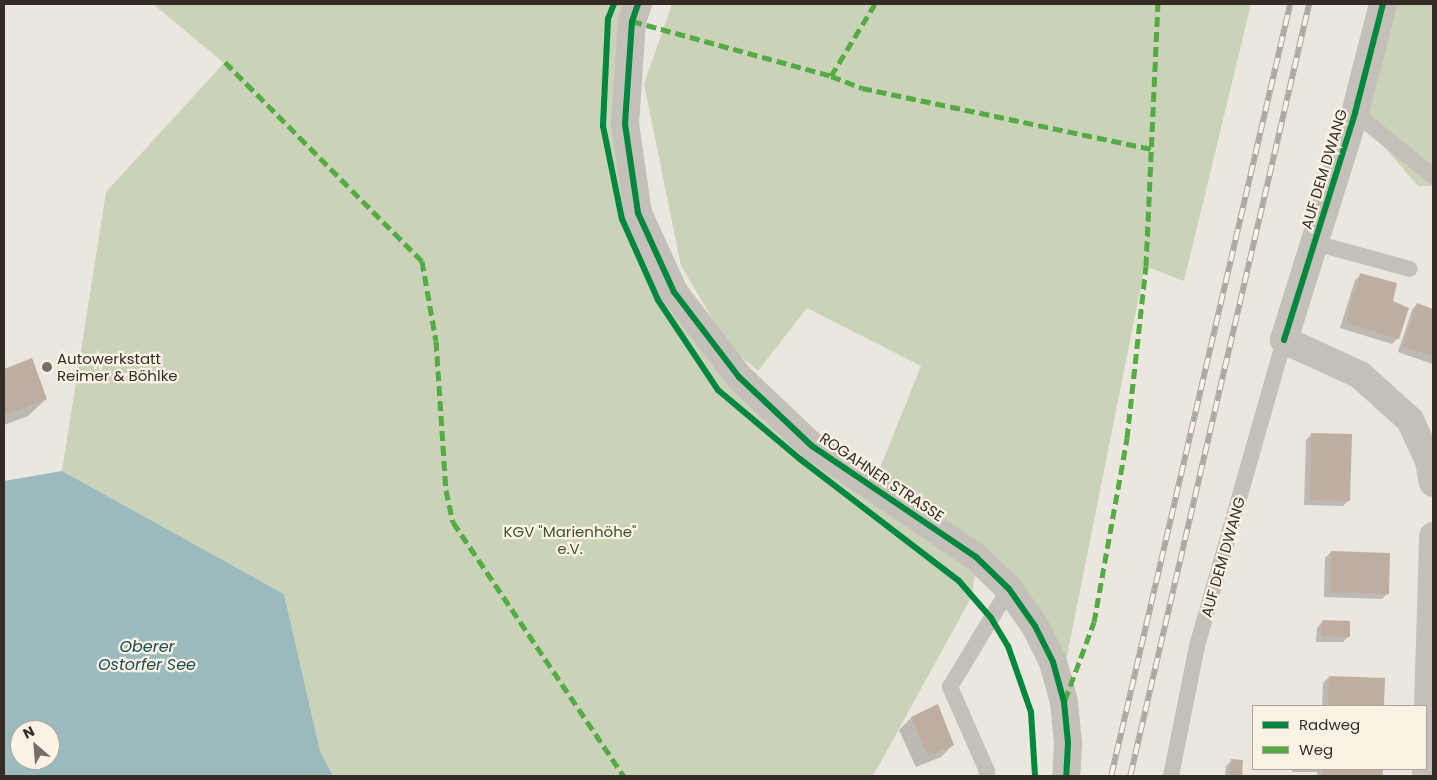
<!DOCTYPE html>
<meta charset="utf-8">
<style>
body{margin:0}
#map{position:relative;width:1437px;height:780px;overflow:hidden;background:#ebe7df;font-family:Poppins,sans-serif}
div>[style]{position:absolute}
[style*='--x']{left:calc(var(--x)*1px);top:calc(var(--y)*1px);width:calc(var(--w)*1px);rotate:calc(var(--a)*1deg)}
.green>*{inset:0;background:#cad2b8}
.water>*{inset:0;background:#9ababd}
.shadow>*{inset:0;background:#0003}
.building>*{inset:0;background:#bfada0}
.service>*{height:16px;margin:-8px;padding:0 8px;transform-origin:8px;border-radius:8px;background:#c4bfb8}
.minor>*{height:28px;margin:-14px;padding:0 14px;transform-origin:14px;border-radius:14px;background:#c4bfb8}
.tertiary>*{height:28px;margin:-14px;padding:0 14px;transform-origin:14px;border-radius:14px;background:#c4bfb8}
.rail>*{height:5.5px;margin-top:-2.75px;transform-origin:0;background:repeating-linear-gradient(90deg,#f9f2e5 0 11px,#aca7a2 0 22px);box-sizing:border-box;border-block:1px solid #aca7a2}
.quiet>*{height:5px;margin-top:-2.5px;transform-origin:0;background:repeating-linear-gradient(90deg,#54ab44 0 10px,transparent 0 15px)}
.cycleway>*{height:6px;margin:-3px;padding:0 3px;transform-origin:3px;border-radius:3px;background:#00873e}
.dots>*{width:14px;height:14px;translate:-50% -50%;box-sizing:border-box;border:2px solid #f9f2e5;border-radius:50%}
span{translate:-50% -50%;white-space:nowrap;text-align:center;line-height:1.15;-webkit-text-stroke:4.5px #f9f2e5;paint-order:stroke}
.street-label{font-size:15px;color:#352c26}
.poi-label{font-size:15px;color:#352c26}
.left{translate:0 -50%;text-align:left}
.park-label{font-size:15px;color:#40532a}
.water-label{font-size:16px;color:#1c4c56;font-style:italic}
.frame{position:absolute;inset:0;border:5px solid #352c26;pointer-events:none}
.legend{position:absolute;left:1252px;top:705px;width:175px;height:65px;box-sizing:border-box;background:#f9f2e5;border:1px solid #aba399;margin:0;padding:6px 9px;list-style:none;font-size:15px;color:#352c26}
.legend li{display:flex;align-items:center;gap:10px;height:25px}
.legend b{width:25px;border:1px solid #aba399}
.north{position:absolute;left:10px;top:720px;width:50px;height:50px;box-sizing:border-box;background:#f9f2e5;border:1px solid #aba399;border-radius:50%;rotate:333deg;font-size:14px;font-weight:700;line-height:20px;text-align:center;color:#352c26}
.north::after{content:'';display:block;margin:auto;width:18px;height:22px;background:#756d67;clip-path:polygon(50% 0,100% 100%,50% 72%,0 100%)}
</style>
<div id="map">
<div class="green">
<div style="clip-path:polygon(153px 4px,638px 4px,638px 213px,739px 377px,872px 488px,921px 366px,807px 308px,758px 371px,728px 345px,681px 266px,644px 84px,672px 4px,1251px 4px,1184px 281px,1145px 266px,1062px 681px,977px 557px,972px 596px,873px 776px,333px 776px,320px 751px,284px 594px,62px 471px,106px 192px,224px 63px)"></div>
<div style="clip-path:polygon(1376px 4px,1433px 4px,1433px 186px,1418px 186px,1355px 113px)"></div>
</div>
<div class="water">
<div style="clip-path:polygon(evenodd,62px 471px,284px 594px,320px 751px,333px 776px,4px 776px,4px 481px,62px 471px,20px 730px,50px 730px,50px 760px,20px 760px,20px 730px)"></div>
</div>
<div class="shadow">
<div style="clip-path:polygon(1361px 275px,1392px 301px,1398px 338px,1392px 344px,1340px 328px,1355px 280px)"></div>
<div style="clip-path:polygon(1417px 304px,1433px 310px,1433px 364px,1398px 352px,1412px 310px)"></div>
<div style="clip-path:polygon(31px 360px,46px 399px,28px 416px,4px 425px,4px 370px)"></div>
<div style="clip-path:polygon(1312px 434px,1349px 500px,1343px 506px,1304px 505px,1306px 440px)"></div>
<div style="clip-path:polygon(1331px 552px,1388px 593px,1382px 599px,1324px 597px,1325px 558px)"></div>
<div style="clip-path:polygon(1322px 622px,1349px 636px,1343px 642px,1316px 642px,1317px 628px)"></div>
<div style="clip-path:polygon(1329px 677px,1384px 679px,1383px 706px,1322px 706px,1323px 683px)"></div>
<div style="clip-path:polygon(937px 705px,953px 745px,941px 757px,916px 767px,899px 730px,911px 718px)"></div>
<div style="clip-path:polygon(1232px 760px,1242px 761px,1240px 776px,1225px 776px,1226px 766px)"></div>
<div style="clip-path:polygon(1292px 769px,1381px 769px,1381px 776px,1317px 776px,1317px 772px,1292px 772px)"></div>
</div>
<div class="building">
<div style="clip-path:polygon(1360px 273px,1397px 283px,1393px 301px,1409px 308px,1399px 339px,1346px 322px)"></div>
<div style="clip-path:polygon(1417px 303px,1433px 309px,1433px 356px,1403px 346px)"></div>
<div style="clip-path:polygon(32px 358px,47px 399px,4px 415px,4px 369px)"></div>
<div style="clip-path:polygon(1311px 433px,1352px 434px,1350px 501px,1310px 500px)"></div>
<div style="clip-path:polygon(1331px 551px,1390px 553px,1389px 594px,1330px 592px)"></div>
<div style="clip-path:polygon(1322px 620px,1350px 621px,1350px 637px,1321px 636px)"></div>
<div style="clip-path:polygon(1329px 676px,1385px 678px,1384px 706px,1328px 706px)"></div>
<div style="clip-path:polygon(938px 704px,954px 745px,928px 756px,911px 717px)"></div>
<div style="clip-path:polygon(1231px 759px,1243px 760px,1242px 776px,1230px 776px)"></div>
<div style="clip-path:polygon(1323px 769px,1383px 769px,1383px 776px,1323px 776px)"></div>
</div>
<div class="service">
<div style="--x:1355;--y:113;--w:100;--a:38.9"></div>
<div style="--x:1315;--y:243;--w:98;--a:15.3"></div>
<div style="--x:986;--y:776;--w:5;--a:-79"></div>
<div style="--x:987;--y:771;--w:92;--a:-113.8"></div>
<div style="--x:950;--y:687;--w:114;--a:-59"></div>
<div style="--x:1171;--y:776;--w:133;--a:-78.7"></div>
<div style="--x:1197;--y:646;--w:318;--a:-74.1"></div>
</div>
<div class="minor">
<div style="--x:1383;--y:4;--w:113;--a:104.4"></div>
<div style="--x:1355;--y:113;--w:238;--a:107.4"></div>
<div style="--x:1284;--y:340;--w:84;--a:24.7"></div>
<div style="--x:1360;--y:375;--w:67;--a:42"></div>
<div style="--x:1410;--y:420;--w:45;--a:65.1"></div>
<div style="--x:1429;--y:461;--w:22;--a:80"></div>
<div style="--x:1426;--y:776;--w:240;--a:-88.3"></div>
</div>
<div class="tertiary">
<div style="--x:638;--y:4;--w:18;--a:109"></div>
<div style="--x:632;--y:21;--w:103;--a:93.9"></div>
<div style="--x:625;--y:124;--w:90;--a:81.7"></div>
<div style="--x:638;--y:213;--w:87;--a:65.5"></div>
<div style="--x:674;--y:292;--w:107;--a:52.6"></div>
<div style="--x:739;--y:377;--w:100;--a:43.4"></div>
<div style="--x:812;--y:446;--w:198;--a:34.1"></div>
<div style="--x:976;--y:557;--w:46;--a:44.1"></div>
<div style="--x:1009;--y:589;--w:45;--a:54.9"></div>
<div style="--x:1035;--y:626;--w:40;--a:63.4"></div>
<div style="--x:1053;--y:662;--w:41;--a:74.6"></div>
<div style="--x:1064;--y:702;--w:41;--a:84.4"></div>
<div style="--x:1068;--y:743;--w:33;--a:93"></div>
</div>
<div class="rail">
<div style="--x:1111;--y:776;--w:792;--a:-76.95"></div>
<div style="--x:1130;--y:776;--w:792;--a:-76.95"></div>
</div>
<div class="quiet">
<div style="--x:632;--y:21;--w:206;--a:15.4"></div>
<div style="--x:831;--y:76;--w:33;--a:21"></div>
<div style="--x:862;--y:88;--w:296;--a:11.9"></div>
<div style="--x:225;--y:62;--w:280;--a:45.3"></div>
<div style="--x:422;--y:261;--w:81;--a:80.1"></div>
<div style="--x:436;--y:341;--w:149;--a:86.2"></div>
<div style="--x:446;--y:490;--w:33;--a:78"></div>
<div style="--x:453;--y:522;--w:306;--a:56.1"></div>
<div style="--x:831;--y:76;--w:84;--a:-58.6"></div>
<div style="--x:1065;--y:700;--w:83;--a:-69.6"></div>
<div style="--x:1094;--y:622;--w:187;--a:-79.8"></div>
<div style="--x:1127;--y:438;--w:173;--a:-83.7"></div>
<div style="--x:1146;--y:266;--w:262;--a:-87.4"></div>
</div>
<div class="cycleway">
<div style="--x:614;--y:4;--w:16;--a:112"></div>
<div style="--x:608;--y:19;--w:107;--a:92.7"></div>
<div style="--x:603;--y:126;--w:95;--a:78.5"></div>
<div style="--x:622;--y:219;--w:89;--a:66"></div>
<div style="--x:658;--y:300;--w:108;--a:56.3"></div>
<div style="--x:718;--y:390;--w:107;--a:40.1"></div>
<div style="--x:800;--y:459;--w:200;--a:37.5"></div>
<div style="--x:959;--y:581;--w:49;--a:49.1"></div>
<div style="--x:991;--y:618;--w:33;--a:59"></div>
<div style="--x:1008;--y:646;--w:70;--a:70.8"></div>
<div style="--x:1031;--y:712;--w:64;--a:86.4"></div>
<div style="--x:638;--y:4;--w:18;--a:109"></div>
<div style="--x:632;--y:21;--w:103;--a:93.9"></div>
<div style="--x:625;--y:124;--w:90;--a:81.7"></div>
<div style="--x:638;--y:213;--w:87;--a:65.5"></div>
<div style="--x:674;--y:292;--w:107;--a:52.6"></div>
<div style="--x:739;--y:377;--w:100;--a:43.4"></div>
<div style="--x:812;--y:446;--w:198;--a:34.1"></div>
<div style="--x:976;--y:557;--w:46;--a:44.1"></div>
<div style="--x:1009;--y:589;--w:45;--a:54.9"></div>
<div style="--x:1035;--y:626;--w:40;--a:63.4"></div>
<div style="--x:1053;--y:662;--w:41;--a:74.6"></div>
<div style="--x:1064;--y:702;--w:41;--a:84.4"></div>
<div style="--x:1068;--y:743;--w:33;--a:93"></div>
<div style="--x:1284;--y:340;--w:238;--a:-72.6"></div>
<div style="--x:1355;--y:113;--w:113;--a:-75.6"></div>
</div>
<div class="dots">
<div style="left:47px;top:367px;background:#756d67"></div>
</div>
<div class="street-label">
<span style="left:1324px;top:169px;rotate:-73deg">AUF DEM DWANG</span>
<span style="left:882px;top:477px;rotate:34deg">ROGAHNER STRASSE</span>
<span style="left:1223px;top:557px;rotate:-74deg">AUF DEM DWANG</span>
</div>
<div class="poi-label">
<span class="left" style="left:57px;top:367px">Autowerkstatt<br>Reimer &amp; Böhlke</span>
</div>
<div class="park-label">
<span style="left:570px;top:540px">KGV "Marienhöhe"<br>e.V.</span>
</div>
<div class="water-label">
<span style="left:147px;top:656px">Oberer<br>Ostorfer See</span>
</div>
<div class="frame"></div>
<ul class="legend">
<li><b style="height:6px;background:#00873e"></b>Radweg</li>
<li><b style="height:6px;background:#54ab44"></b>Weg</li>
</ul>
<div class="north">N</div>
</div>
